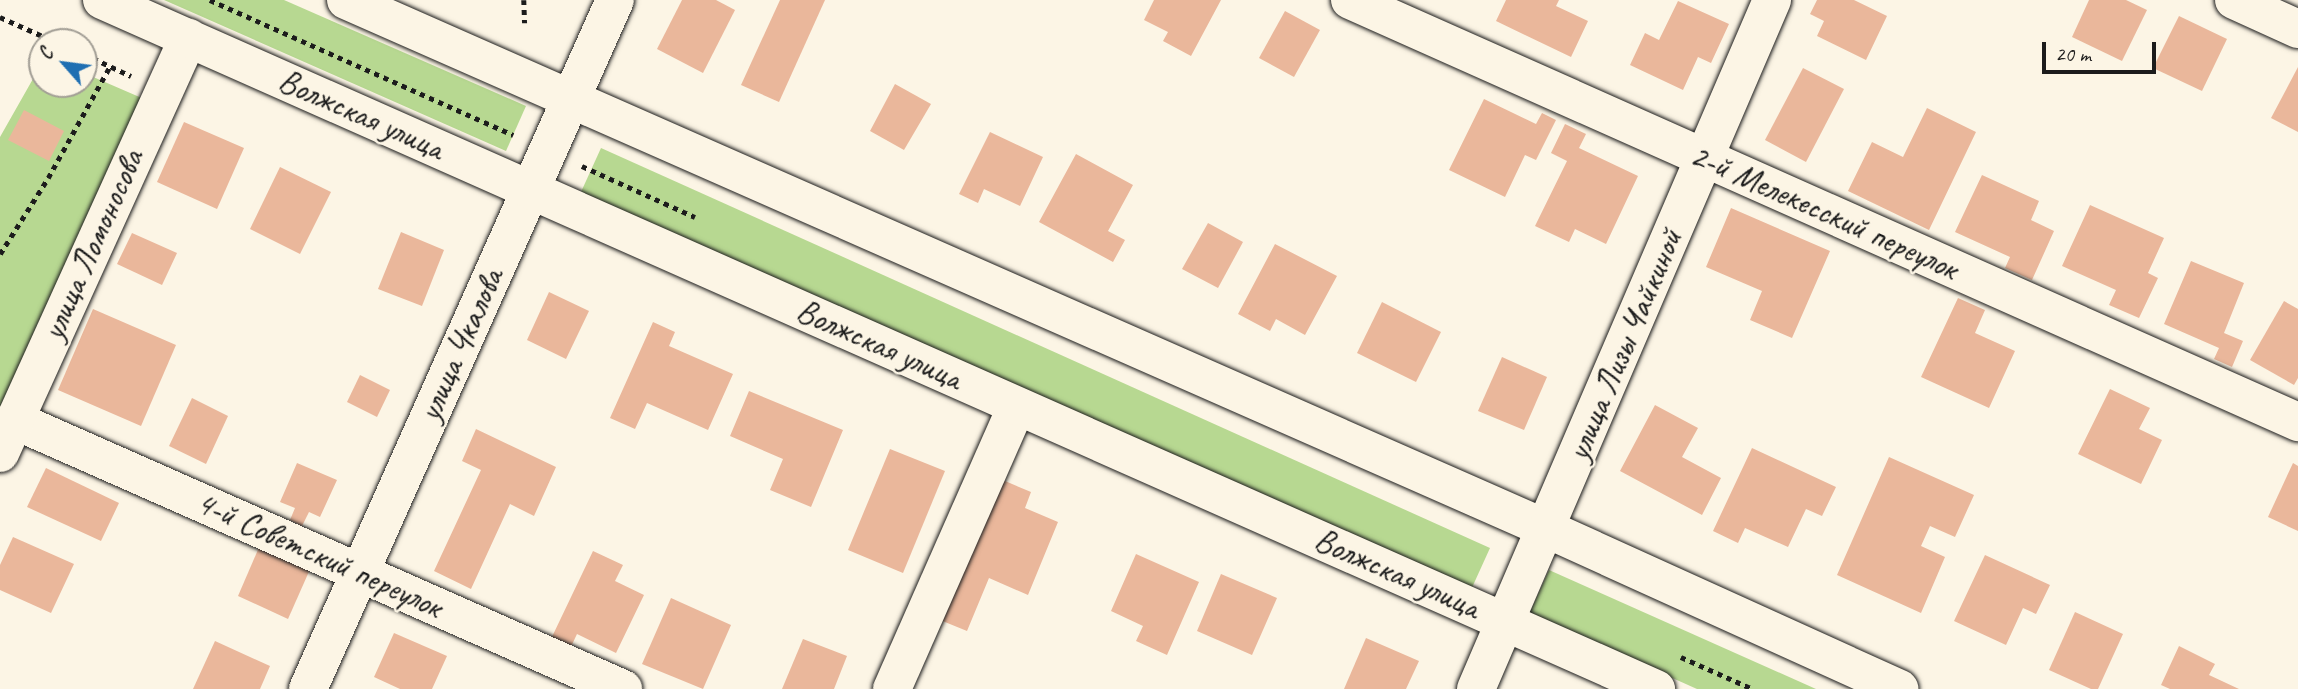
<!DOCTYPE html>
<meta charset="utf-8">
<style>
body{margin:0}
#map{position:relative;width:2298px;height:689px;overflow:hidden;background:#fcf5e5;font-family:Caveat,sans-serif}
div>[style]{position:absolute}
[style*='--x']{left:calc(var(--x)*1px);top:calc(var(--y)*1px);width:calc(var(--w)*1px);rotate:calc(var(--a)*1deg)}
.green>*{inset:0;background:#b7d891}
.building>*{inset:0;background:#eab79b}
.path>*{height:4.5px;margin-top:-2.25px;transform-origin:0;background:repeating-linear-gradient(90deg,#1c1c1c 0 5px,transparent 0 10px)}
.roads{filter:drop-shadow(0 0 2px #1c1c1c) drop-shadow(0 0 2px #1c1c1c)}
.minor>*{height:38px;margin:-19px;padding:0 19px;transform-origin:19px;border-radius:19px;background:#fcf5e5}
.secondary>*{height:38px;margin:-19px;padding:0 19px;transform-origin:19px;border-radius:19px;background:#fcf5e5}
span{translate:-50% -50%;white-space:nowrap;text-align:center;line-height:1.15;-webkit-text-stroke:5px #fcf5e5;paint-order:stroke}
.street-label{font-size:33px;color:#1c1c1c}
.north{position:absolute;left:28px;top:28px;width:70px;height:70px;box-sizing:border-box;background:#fcf5e5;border:2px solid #a29e95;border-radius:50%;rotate:298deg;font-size:19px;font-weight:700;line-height:28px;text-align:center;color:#1c1c1c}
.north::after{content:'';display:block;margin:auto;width:24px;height:32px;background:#1f6fb2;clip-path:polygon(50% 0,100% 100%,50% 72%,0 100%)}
.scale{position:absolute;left:2042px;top:42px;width:114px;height:32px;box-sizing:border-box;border:4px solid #1c1c1c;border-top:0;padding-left:9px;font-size:21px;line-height:24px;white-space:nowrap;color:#1c1c1c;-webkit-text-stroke:5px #fcf5e5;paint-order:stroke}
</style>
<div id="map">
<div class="green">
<div style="clip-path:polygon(164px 0,284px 0,526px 106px,506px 151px)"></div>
<div style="clip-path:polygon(42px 63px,42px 84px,84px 84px,84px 73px,151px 102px,0 442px,0 137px)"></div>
<div style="clip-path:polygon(601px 148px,1490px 548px,1470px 592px,581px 192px)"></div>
<div style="clip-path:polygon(1549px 570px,1816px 689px,1697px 689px,1529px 614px)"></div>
</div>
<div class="building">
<div style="clip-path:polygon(682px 0,716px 0,735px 10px,703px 73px,657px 49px)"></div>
<div style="clip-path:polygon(780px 0,825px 0,779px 102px,741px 85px)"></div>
<div style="clip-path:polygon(1154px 0,1221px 0,1191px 56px,1163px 41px,1168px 32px,1144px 20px)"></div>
<div style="clip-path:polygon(1506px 0,1559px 0,1556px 6px,1588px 21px,1571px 57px,1496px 21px)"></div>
<div style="clip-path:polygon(1817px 0,1854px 0,1887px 16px,1866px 60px,1817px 36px,1824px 21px,1810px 14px)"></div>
<div style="clip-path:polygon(2089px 0,2126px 0,2147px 10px,2122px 61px,2072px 37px)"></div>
<div style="clip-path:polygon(1678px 1px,1729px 24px,1711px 63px,1698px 57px,1683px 90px,1630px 65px,1645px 33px,1659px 40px)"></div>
<div style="clip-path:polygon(1285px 11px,1320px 30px,1294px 77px,1259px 58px)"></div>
<div style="clip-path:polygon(2179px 16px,2227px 39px,2202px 91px,2153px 68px)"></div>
<div style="clip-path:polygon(2298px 67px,2298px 132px,2271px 118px)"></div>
<div style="clip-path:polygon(1803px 68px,1844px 89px,1806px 162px,1765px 140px)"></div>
<div style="clip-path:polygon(895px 84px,931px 104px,904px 150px,870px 131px)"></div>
<div style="clip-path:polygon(1484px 99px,1536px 124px,1542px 113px,1556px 120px,1536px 160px,1525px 155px,1505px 197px,1449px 170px)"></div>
<div style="clip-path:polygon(1927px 108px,1976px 132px,1929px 230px,1848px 191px,1872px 142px,1903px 157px)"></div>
<div style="clip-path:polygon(24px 110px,64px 131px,49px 161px,8px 140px)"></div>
<div style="clip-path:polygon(184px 122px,244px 148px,217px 209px,157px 182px)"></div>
<div style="clip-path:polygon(1565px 124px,1586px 134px,1579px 148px,1638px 176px,1606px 244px,1575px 229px,1569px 242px,1535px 226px,1567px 161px,1551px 153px)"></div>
<div style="clip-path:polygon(990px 132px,1043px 157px,1020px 206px,984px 189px,978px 203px,959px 194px)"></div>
<div style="clip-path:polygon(1076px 154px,1133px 185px,1108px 231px,1125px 240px,1113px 262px,1039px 222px)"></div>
<div style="clip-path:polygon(280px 167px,331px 192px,300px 254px,250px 229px)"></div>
<div style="clip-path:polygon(1982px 175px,2039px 201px,2031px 220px,2054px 231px,2032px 280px,2005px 268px,2010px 257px,1955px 232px)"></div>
<div style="clip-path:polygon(2090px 205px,2164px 238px,2148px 273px,2158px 278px,2139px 318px,2109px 305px,2116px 290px,2062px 266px)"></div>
<div style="clip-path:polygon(1731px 208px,1830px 251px,1792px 338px,1750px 320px,1762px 291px,1706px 267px)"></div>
<div style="clip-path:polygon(1208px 223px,1243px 242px,1218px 288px,1182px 269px)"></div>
<div style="clip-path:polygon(401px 232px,444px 250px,422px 306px,378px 289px)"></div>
<div style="clip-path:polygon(132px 233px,177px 253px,162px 285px,117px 264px)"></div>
<div style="clip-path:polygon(1275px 244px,1337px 276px,1305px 335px,1276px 319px,1270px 331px,1238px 314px)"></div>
<div style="clip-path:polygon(2191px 261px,2244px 283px,2224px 333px,2243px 341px,2232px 367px,2214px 359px,2219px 348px,2164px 324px)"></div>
<div style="clip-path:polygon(549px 292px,589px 311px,566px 359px,527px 340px)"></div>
<div style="clip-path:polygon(1958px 298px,1985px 310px,1975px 333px,2015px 351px,1989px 408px,1921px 377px)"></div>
<div style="clip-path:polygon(2284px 301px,2298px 309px,2298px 378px,2294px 385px,2250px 360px)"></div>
<div style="clip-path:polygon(1382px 302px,1441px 332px,1416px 382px,1357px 353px)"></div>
<div style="clip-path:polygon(93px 309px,176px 345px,141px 426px,58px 390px)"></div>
<div style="clip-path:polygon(653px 322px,675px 332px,669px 346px,733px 374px,708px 430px,647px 403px,635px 429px,610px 418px)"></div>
<div style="clip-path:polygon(1502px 357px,1547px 377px,1524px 430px,1478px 411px)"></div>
<div style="clip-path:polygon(360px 375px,390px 390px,377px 417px,347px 402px)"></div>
<div style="clip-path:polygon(2110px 389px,2150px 408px,2139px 429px,2162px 440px,2141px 484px,2078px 454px)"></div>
<div style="clip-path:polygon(749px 391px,843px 430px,811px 507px,770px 490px,783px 459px,730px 436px)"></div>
<div style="clip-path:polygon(192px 398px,228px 416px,206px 464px,169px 446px)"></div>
<div style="clip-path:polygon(1655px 405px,1698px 428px,1682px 457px,1721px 478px,1702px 515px,1620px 471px)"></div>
<div style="clip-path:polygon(476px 429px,556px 467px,534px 516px,510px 504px,471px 589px,434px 571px,481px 470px,462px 461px)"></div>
<div style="clip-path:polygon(1752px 448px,1836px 487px,1822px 516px,1806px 509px,1788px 547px,1745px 528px,1738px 543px,1713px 531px)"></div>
<div style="clip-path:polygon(890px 449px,945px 471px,903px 573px,848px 550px)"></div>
<div style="clip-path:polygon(1889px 457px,1974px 495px,1955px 537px,1930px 526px,1921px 546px,1945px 557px,1921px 613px,1837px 575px)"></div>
<div style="clip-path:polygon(297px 463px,337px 480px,320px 517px,309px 512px,302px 526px,290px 520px,295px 508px,280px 502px)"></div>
<div style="clip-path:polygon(2293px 463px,2298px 466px,2298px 531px,2268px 517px)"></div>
<div style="clip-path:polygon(46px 468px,119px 503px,101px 541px,27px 507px)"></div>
<div style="clip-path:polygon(998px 478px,1031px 492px,1025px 508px,1058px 522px,1028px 595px,989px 578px,967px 631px,940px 620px)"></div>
<div style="clip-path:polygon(13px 537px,74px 564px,51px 613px,0 590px,0 565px)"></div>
<div style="clip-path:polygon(260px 545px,311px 567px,288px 619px,238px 596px)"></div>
<div style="clip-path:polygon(593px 551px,623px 565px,615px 581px,644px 595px,616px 653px,577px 634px,569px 651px,550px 641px)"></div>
<div style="clip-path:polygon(1136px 554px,1199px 582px,1167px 655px,1136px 641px,1143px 626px,1111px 611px)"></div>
<div style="clip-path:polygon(1985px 555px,2050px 585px,2036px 614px,2023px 608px,2006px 645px,1954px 621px)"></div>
<div style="clip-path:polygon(1221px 574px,1277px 598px,1252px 655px,1197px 631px)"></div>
<div style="clip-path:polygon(671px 598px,731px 625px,703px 689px,642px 664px)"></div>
<div style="clip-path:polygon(2075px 612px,2123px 634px,2098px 689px,2091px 689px,2049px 670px)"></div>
<div style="clip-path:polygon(394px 633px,447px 656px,432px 689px,400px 689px,374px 677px)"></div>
<div style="clip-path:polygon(1366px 638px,1419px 661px,1406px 689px,1344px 689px)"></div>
<div style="clip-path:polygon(803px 639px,847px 656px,834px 689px,782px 689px)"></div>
<div style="clip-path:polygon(215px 641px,270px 666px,260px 689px,193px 689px)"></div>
<div style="clip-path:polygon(2179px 646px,2215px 664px,2209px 675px,2239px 689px,2170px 689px,2161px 685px)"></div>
</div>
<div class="path">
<div style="--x:210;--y:0;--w:332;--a:24"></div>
<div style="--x:524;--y:0;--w:23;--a:88"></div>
<div style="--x:0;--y:17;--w:61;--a:24.1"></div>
<div style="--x:84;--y:54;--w:52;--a:25.1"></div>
<div style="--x:582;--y:166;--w:124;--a:24.3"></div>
<div style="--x:0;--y:254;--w:90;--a:-57.7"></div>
<div style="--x:48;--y:178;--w:128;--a:-61"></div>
<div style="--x:1681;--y:657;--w:79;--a:24"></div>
</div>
<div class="roads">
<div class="minor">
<div style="--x:1350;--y:0;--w:1038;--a:24"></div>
<div style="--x:2234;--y:0;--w:70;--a:24.4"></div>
<div style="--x:14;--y:420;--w:666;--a:23.83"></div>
<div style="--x:0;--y:453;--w:456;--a:-65.6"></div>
<div style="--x:308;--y:689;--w:754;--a:-65.98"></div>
<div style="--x:892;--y:689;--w:309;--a:-66.2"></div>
<div style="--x:1476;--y:689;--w:750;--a:-66.75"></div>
</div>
<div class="secondary">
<div style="--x:102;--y:0;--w:1700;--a:23.91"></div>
<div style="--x:346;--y:0;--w:1312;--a:23.77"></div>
<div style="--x:1547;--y:529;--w:387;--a:24.4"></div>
</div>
</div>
<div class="street-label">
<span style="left:361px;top:115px;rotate:24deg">Волжская улица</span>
<span style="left:1824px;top:212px;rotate:24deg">2-й Мелекесский переулок</span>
<span style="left:93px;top:245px;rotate:-66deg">улица Ломоносова</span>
<span style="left:461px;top:345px;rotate:-66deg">улица Чкалова</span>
<span style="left:879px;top:345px;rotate:24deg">Волжская улица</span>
<span style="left:1625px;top:345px;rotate:-67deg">улица Лизы Чайкиной</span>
<span style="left:319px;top:555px;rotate:24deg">4-й Советский переулок</span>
<span style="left:1397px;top:574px;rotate:24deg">Волжская улица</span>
</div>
<div class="north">С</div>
<div class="scale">20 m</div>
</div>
